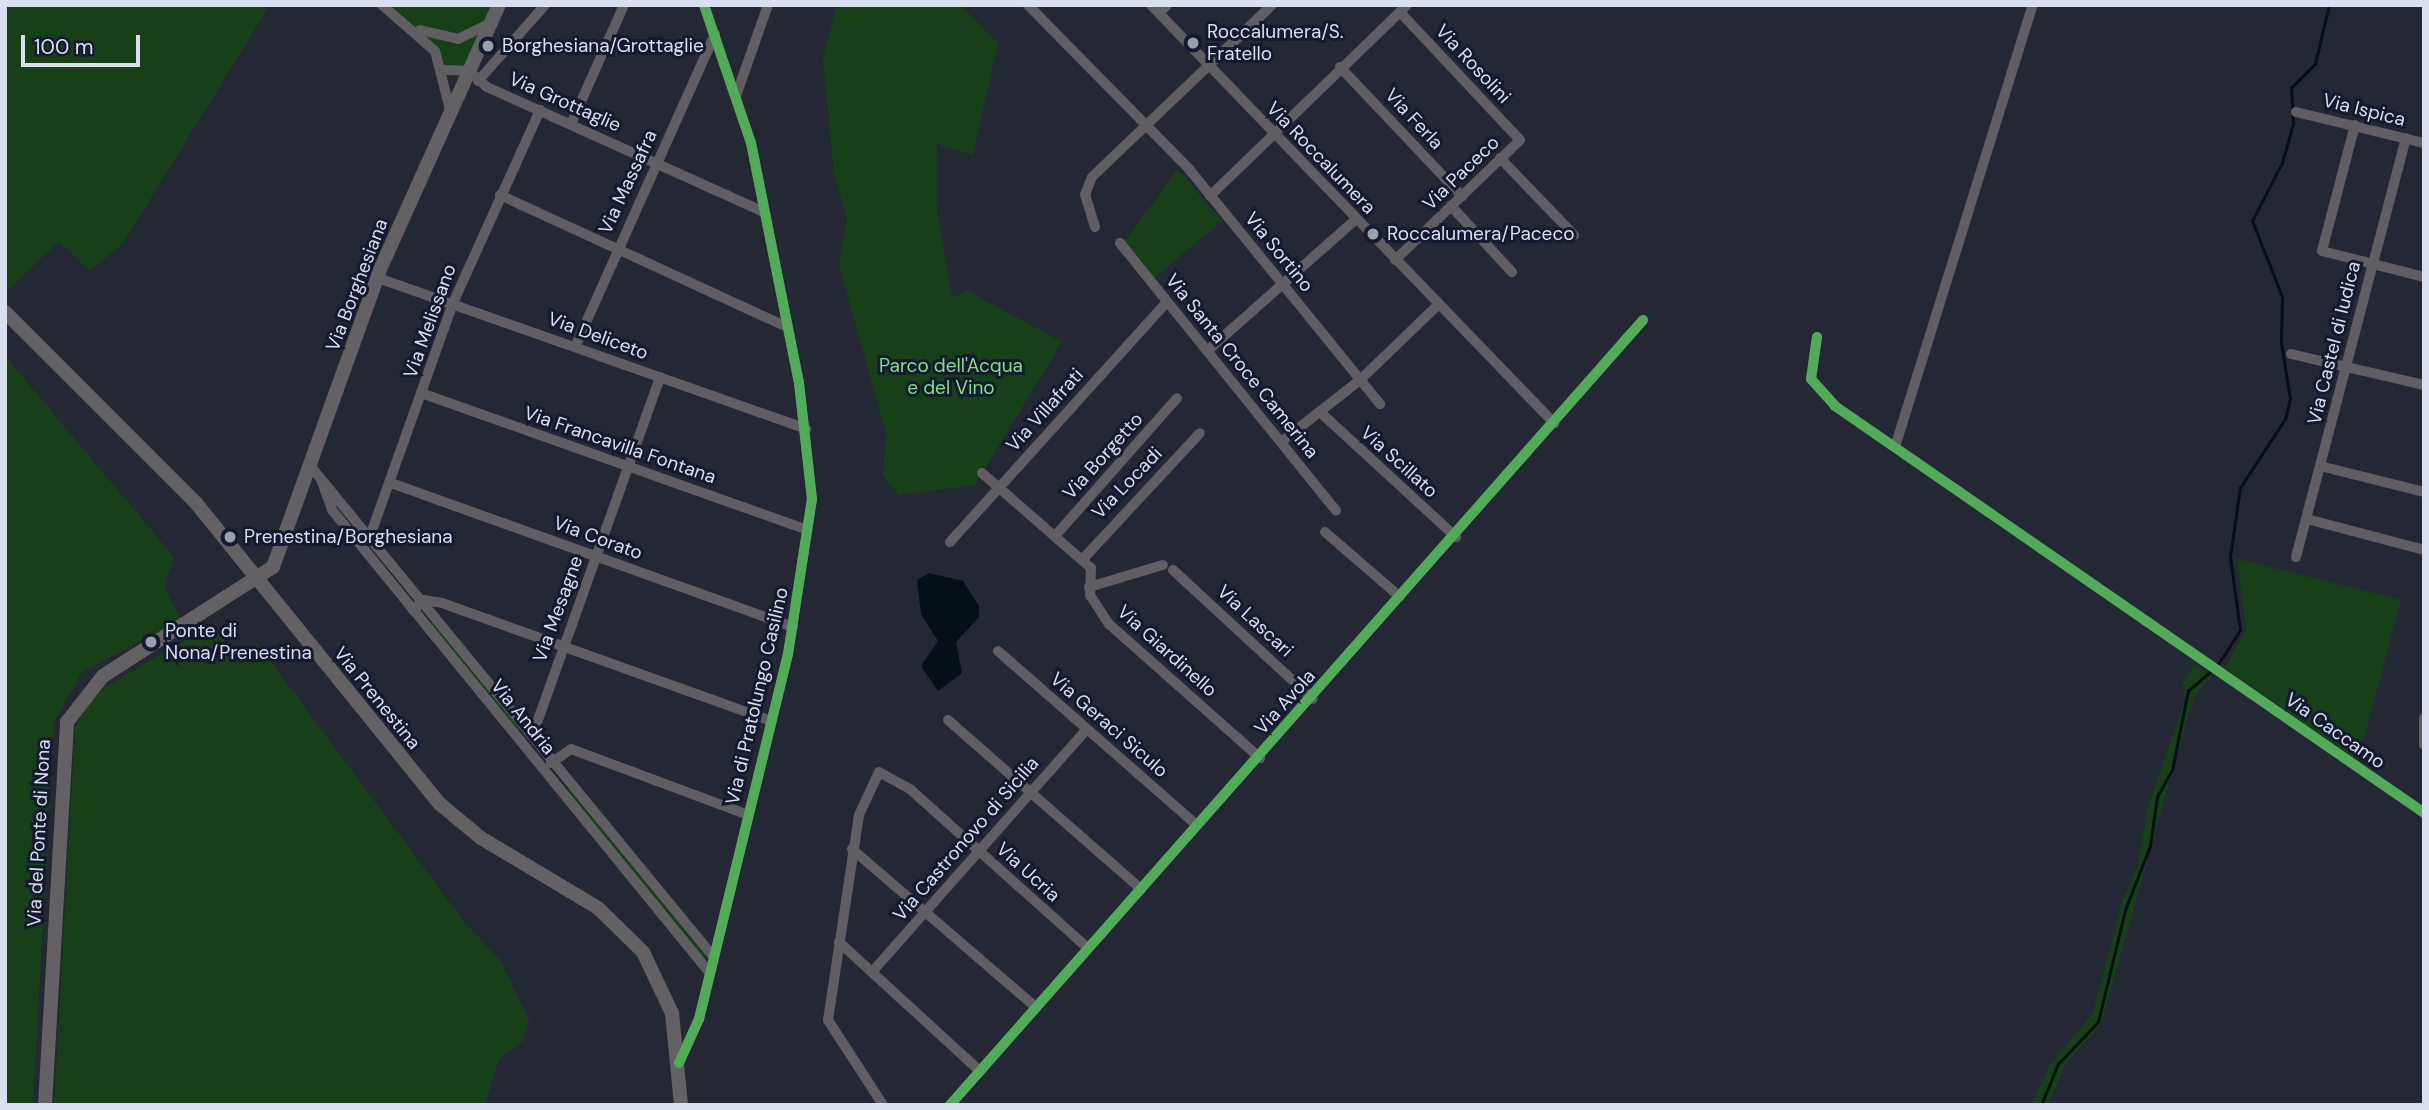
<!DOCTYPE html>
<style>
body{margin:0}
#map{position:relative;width:2429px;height:1110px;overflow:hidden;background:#242734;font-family:"DM Sans",sans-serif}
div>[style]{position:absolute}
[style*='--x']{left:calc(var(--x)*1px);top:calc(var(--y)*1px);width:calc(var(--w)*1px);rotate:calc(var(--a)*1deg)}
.green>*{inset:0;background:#174019}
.water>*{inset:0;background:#041016}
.stream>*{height:2.5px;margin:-1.25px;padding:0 1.25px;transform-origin:1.25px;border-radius:1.25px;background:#041016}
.street>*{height:10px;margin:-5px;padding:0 5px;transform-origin:5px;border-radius:5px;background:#605e62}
.secondary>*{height:14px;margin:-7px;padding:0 7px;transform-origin:7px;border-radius:7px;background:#646165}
.cycleway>*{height:10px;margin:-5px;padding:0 5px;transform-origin:5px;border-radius:5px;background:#51ab58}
.dots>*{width:19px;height:19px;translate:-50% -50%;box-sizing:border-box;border:4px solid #141a30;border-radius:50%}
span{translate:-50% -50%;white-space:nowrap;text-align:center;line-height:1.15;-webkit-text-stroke:6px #141a30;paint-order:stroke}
.poi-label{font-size:19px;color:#dadfef}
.left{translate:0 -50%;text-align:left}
.street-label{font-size:19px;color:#dadfef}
.park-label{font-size:19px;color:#83e080}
.frame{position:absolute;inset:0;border:7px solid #dadfef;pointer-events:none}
.scale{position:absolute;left:21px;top:35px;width:119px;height:32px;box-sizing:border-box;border:4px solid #dadfef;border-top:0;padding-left:9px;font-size:21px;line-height:24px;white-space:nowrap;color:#dadfef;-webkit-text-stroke:5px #141a30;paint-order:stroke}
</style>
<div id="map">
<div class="green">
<div style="clip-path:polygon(5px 5px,270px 5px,122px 245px,89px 271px,59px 241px,5px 293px)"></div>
<div style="clip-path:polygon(382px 5px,499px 5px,469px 71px,444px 66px)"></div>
<div style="clip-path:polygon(837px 5px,961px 5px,998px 44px,973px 155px,937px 144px,937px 210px,952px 297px,968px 291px,1062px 342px,975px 485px,899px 495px,883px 475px,886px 433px,839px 265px,847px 218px,834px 175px,823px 58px)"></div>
<div style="clip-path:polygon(1178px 169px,1222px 221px,1153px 279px,1123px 243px)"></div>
<div style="clip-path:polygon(5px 356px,174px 557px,164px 587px,181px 620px,82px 672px,54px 722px,33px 1105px,5px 1105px)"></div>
<div style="clip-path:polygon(2237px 559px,2401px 600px,2358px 761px,2225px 668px,2246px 630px)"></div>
<div style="clip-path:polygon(434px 621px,521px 728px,516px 732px,429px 625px)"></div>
<div style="clip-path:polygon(209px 632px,221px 636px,241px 665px,257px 643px,465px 923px,501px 961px,529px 1020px,523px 1041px,499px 1059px,485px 1105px,54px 1105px,75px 728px,83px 710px,107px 686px,193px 635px)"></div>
<div style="clip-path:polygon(2194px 665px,2212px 676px,2194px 696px,2101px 1024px,2065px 1065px,2048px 1105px,2031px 1105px,2050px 1065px,2093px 1013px,2123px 898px,2138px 865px,2148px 807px,2185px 700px,2183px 682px)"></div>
<div style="clip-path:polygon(570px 787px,705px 955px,706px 961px,565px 792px)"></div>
</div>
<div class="water">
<div style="clip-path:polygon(929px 573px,963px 581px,979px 606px,979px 617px,956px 642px,962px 673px,938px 691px,921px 666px,938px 641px,921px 614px,917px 580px)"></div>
</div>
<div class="stream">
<div style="--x:2217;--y:666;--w:43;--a:-57.4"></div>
<div style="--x:2240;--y:630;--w:74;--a:-97.8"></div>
<div style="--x:2230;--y:557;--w:70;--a:-81.8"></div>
<div style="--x:2240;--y:488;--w:82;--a:-56.9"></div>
<div style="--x:2285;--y:419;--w:21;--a:-76"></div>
<div style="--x:2290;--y:399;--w:57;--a:-99.1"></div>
<div style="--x:2281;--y:343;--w:46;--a:-88.8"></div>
<div style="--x:2282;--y:297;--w:82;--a:-111.5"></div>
<div style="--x:2252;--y:221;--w:65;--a:-62.7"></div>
<div style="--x:2282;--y:163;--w:41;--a:-74.2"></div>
<div style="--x:2293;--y:124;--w:36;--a:-93"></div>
<div style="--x:2291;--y:88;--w:34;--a:-45"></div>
<div style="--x:2315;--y:64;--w:61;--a:-76.7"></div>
<div style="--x:2041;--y:1105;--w:44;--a:-67.5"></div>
<div style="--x:2058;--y:1064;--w:58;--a:-46.4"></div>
<div style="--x:2098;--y:1022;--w:115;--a:-76.4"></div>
<div style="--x:2125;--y:910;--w:69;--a:-68.7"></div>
<div style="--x:2150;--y:846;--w:49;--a:-81.9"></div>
<div style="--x:2157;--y:797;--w:31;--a:-61"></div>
<div style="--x:2172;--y:770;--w:81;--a:-78.6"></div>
<div style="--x:2188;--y:691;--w:32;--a:-41"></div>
</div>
<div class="street">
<div style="--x:382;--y:5;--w:70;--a:41"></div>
<div style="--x:435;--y:51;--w:61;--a:75.7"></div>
<div style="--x:1028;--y:5;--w:230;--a:45.5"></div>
<div style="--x:1189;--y:169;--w:303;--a:50.9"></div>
<div style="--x:1151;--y:5;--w:581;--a:46.05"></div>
<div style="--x:1159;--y:13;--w:11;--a:-45"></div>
<div style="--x:420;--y:30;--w:39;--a:13"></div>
<div style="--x:458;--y:39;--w:37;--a:-26"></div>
<div style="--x:1340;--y:67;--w:178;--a:46.6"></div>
<div style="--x:445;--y:70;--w:24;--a:2"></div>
<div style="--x:469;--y:71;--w:24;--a:42"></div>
<div style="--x:487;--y:87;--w:304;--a:24.3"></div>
<div style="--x:478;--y:81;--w:101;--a:-48.6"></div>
<div style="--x:737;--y:93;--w:93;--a:-70.6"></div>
<div style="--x:2296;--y:112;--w:132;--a:13.6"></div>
<div style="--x:571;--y:124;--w:130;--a:-66"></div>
<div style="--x:2355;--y:125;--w:130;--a:104.7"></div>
<div style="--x:2322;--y:251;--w:105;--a:14.3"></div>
<div style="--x:1500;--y:158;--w:107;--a:46.1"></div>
<div style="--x:500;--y:195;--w:316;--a:24.7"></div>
<div style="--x:1210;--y:196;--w:274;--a:-44.1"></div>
<div style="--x:1451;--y:206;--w:90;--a:47.3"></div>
<div style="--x:1095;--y:227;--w:34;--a:-107"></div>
<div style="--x:1085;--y:195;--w:19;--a:-69"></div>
<div style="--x:1092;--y:177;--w:249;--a:-43.7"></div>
<div style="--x:1120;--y:243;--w:344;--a:51.1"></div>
<div style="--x:1395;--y:260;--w:173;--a:-43.8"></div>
<div style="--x:1520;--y:140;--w:175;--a:-133.2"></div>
<div style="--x:378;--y:278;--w:454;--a:19.4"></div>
<div style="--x:1817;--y:337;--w:42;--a:98.1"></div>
<div style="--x:1811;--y:379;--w:36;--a:48"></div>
<div style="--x:1835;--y:406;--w:716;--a:34.64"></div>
<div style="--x:575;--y:347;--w:343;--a:-65.9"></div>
<div style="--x:1207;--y:351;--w:199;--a:-41.5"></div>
<div style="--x:2291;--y:354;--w:137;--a:13.1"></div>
<div style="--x:421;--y:393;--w:410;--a:19.5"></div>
<div style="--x:1320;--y:412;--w:185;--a:42.6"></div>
<div style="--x:1281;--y:442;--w:100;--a:-38.1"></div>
<div style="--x:1360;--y:380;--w:108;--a:-43.9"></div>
<div style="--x:1895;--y:447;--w:463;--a:-72.7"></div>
<div style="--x:2320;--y:466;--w:107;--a:14"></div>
<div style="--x:312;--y:468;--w:630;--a:50.6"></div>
<div style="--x:982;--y:473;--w:145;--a:41.1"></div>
<div style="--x:1091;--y:568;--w:27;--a:92"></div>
<div style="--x:1090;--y:595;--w:35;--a:57"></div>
<div style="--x:1109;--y:624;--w:202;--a:41.6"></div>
<div style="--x:322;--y:482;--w:30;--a:70"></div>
<div style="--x:332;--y:510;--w:596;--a:50.78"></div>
<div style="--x:391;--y:483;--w:427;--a:19.7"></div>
<div style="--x:2307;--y:519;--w:121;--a:14.8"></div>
<div style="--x:1325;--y:532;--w:99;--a:40.9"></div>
<div style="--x:1055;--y:536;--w:184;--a:-48.5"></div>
<div style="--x:369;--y:539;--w:251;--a:-70.4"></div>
<div style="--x:453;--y:303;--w:212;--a:-65.7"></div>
<div style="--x:950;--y:542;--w:324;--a:-47.9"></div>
<div style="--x:2296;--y:557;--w:433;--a:-75.3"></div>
<div style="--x:1082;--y:560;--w:173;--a:-47.1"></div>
<div style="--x:1173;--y:570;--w:190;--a:42.7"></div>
<div style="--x:1089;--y:587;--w:77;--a:-16.6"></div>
<div style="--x:413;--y:610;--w:15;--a:-42"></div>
<div style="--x:424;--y:600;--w:18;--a:9"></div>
<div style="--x:442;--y:603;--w:350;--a:19.7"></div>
<div style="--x:998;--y:651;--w:264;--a:41.2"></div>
<div style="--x:2424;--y:718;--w:27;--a:90"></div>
<div style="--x:948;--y:720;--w:257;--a:41.2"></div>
<div style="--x:533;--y:734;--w:379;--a:-70.4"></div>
<div style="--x:551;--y:763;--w:24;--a:-35"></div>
<div style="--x:571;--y:749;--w:189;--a:20.4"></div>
<div style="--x:852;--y:849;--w:243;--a:40.7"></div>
<div style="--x:839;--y:942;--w:191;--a:42.5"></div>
<div style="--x:872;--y:972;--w:323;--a:-48.5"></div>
<div style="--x:679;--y:1063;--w:48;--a:-65.6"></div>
<div style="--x:699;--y:1019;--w:376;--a:-76.3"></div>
<div style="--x:788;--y:654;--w:157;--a:-81.2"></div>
<div style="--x:812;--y:499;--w:117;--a:-96.4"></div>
<div style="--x:799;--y:383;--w:245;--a:-101.3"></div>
<div style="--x:751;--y:143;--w:146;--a:-108.8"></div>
<div style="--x:883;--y:1105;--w:101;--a:-122.9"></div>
<div style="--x:828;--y:1020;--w:207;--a:-81.4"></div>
<div style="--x:859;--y:815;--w:47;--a:-65.1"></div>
<div style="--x:879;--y:772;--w:37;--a:29"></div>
<div style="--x:911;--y:790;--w:237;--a:41.8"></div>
<div style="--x:950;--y:1105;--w:1047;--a:-48.56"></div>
</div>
<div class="secondary">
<div style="--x:5;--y:312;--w:270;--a:45"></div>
<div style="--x:196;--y:503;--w:387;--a:51"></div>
<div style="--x:440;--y:804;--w:53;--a:39.7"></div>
<div style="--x:481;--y:838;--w:136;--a:30.9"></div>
<div style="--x:598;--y:908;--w:63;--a:44.4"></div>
<div style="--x:643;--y:952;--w:68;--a:64.6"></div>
<div style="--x:672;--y:1013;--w:92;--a:84.4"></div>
<div style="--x:45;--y:1105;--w:384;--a:-86.7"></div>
<div style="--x:67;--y:722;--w:58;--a:-52"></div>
<div style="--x:103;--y:676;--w:202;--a:-32.7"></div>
<div style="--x:273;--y:567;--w:321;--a:-70.2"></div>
<div style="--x:382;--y:265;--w:285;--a:-65.8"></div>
</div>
<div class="cycleway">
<div style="--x:1817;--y:337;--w:42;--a:98.1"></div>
<div style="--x:1811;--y:379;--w:36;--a:48"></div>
<div style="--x:1835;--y:406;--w:716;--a:34.64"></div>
<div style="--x:679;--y:1063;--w:48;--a:-65.6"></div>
<div style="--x:699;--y:1019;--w:376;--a:-76.3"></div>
<div style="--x:788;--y:654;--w:157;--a:-81.2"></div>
<div style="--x:812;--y:499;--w:117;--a:-96.4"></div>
<div style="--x:799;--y:383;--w:245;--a:-101.3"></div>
<div style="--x:751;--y:143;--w:146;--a:-108.8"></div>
<div style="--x:950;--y:1105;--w:1047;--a:-48.56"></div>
</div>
<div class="dots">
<div style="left:1193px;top:43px;background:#9a9fae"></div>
<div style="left:488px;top:46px;background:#9a9fae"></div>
<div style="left:1373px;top:234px;background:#9a9fae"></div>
<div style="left:230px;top:537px;background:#9a9fae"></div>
<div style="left:151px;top:642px;background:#9a9fae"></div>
</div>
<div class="poi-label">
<span class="left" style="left:1207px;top:43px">Roccalumera/S.<br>Fratello</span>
<span class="left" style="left:502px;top:46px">Borghesiana/Grottaglie</span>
<span class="left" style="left:1387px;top:234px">Roccalumera/Paceco</span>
<span class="left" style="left:244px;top:537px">Prenestina/Borghesiana</span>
<span class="left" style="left:165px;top:642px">Ponte di<br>Nona/Prenestina</span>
</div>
<div class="street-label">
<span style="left:1473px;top:64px;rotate:47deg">Via Rosolini</span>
<span style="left:565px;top:102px;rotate:24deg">Via Grottaglie</span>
<span style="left:2364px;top:110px;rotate:14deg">Via Ispica</span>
<span style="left:1414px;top:119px;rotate:47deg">Via Ferla</span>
<span style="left:1321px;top:158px;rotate:46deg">Via Roccalumera</span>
<span style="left:1461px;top:173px;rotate:-44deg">Via Paceco</span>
<span style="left:628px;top:182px;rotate:-65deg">Via Massafra</span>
<span style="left:1279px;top:252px;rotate:51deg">Via Sortino</span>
<span style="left:357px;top:285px;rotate:-69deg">Via Borghesiana</span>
<span style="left:430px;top:321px;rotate:-70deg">Via Melissano</span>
<span style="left:598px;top:336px;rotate:20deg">Via Deliceto</span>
<span style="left:2334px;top:343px;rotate:-76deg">Via Castel di Iudica</span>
<span style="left:1242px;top:366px;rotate:51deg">Via Santa Croce Camerina</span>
<span style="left:1045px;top:410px;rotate:-48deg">Via Villafrati</span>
<span style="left:620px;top:445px;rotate:19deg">Via Francavilla Fontana</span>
<span style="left:1103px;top:456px;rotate:-48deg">Via Borgetto</span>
<span style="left:1399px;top:462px;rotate:42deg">Via Scillato</span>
<span style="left:1127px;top:483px;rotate:-46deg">Via Locadi</span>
<span style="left:598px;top:538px;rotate:20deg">Via Corato</span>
<span style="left:558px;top:609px;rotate:-70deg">Via Mesagne</span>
<span style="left:1255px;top:621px;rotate:43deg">Via Lascari</span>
<span style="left:1167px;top:651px;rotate:42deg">Via Giardinello</span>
<span style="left:757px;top:696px;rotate:-77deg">Via di Pratolungo Casilino</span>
<span style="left:377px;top:698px;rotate:51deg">Via Prenestina</span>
<span style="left:1285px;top:702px;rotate:-48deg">Via Avola</span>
<span style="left:523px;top:717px;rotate:51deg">Via Andria</span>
<span style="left:1109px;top:725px;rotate:41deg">Via Geraci Siculo</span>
<span style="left:2335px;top:731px;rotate:35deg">Via Caccamo</span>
<span style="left:39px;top:833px;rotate:-87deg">Via del Ponte di Nona</span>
<span style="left:966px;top:839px;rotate:-49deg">Via Castronovo di Sicilia</span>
<span style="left:1028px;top:872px;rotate:42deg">Via Ucria</span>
</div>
<div class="park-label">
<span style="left:951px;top:377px">Parco dell'Acqua<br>e del Vino</span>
</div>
<div class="frame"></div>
<div class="scale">100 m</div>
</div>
